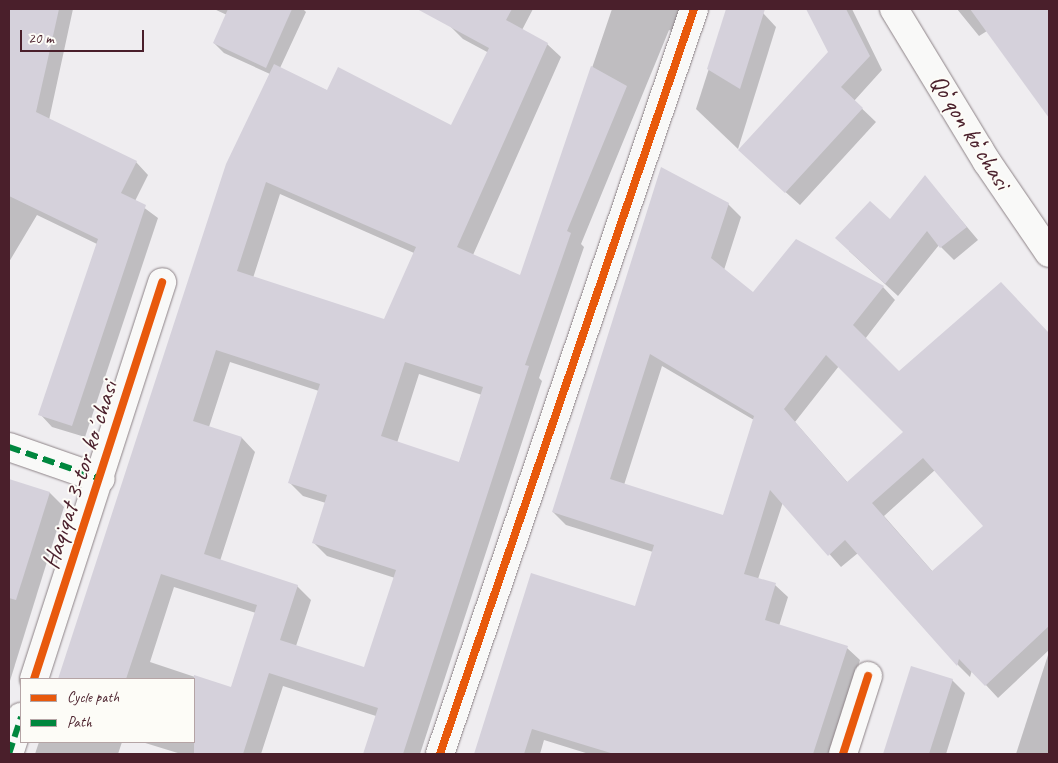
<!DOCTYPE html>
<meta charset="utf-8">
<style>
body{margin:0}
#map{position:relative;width:1058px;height:763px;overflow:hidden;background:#efedf0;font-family:Caveat,sans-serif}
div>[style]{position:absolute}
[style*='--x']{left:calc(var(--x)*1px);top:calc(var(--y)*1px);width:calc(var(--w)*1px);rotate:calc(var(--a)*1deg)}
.shadow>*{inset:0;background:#0003}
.building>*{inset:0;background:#d5d1db}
.roads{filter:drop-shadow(0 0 1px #8d8387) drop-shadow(0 0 1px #8d8387)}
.street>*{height:28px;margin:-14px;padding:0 14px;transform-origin:14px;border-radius:14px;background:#f9f9f8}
.secondary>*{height:28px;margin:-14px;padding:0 14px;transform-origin:14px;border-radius:14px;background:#f9f9f8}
.quiet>*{height:6px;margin-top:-3px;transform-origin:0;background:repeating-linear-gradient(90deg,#00873e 0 12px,transparent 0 18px)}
.cycleway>*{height:8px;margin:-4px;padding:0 4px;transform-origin:4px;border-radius:4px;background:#e8590c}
span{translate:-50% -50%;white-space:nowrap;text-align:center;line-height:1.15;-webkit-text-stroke:4px #fdfcf7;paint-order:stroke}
.street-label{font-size:25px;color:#4a1f2b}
.frame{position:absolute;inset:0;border:10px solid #4a1f2b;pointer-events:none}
.legend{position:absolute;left:20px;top:678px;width:175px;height:65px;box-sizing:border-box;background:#fdfcf7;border:1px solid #b5a4a5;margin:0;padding:6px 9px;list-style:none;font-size:15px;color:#4a1f2b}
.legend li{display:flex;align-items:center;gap:10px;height:25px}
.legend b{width:25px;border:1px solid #b5a4a5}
.scale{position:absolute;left:20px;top:30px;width:124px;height:22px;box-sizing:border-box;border:2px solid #4a1f2b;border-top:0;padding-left:6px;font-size:15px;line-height:18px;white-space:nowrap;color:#4a1f2b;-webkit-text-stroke:4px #fdfcf7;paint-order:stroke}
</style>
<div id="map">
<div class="shadow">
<div style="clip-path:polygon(9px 9px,73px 9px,49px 120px,136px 162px,148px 175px,135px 201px,158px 218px,85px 437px,52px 427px,40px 414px,97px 244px,37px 215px,9px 262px)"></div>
<div style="clip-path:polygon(evenodd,214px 9px,303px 9px,306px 12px,280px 68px,328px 91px,452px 126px,489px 53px,463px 39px,450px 26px,459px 9px,533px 9px,522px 30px,547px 44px,561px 57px,473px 255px,521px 277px,612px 9px,678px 9px,691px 22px,686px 36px,669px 30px,581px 244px,584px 247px,539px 378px,542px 381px,420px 754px,364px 754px,376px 716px,283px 686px,261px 754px,181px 754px,142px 742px,194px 742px,194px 679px,60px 679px,227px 165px,270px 74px,224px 53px,214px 43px,227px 15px,214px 9px,280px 194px,414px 253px,385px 321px,253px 278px,280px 194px,214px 9px,230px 362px,319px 391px,289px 482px,303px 496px,326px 503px,313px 542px,327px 556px,395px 578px,365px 669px,296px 646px,311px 600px,297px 586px,220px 561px,255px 452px,242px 438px,209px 427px,230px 362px,214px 9px,419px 374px,482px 395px,459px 463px,397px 443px,419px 374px,214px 9px,174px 587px,256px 613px,231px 689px,150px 662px,174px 587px)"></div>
<div style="clip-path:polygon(728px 9px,748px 9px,763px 13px,776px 27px,738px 149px,696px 109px)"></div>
<div style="clip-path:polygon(807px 9px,852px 9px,882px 70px,854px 101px,876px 122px,800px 205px,753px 163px,829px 52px)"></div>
<div style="clip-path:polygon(957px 9px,1049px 9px,1049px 116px,987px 31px,979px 36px)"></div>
<div style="clip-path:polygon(925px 177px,978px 240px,954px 260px,939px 245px,898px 296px,849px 251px,890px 221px)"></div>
<div style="clip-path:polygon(evenodd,728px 204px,741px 217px,724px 270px,753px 294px,883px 287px,895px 300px,865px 339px,899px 372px,1013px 297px,1049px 336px,1049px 650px,998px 698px,972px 670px,970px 677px,958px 665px,858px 553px,841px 567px,783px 502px,758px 579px,775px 585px,788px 597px,779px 626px,847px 648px,860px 660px,830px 754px,589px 754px,544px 740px,540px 754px,475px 754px,532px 575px,636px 608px,653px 552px,566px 525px,553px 512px,728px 204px,662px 366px,754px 420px,723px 517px,624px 485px,662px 366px,728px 204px,839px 366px,905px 432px,848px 483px,795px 422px,839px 366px,728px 204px,935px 470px,984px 526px,933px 572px,884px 516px,935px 470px)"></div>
<div style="clip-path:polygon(18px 483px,50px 493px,64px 507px,9px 684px,9px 511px)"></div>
<div style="clip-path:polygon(1049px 652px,1049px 754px,1016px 754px)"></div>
<div style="clip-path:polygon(912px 668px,952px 680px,965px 693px,946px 754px,885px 754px)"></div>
<div style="clip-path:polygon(39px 742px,122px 742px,118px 754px,35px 754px)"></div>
</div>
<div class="building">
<div style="clip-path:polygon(9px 9px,59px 9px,36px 112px,137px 161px,121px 193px,146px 205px,72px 426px,38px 415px,98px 239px,9px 196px)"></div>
<div style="clip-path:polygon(228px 9px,292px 9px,266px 68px,213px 43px)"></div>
<div style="clip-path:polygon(evenodd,417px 9px,512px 9px,506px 20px,548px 43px,457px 247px,520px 275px,591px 66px,627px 86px,567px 231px,571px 233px,525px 365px,529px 366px,403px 754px,363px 754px,378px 708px,269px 673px,243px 754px,194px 754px,194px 675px,231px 687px,257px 605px,161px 574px,126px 679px,58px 679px,226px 164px,274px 64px,327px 90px,338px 67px,451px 125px,489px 48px,417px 9px,266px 182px,416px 247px,384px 319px,237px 271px,266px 182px,417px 9px,216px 350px,320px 384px,288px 483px,327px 495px,312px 543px,396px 570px,364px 667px,280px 640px,298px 585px,204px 554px,242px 437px,193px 421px,216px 350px,417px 9px,405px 362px,483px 387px,459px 462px,381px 436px,405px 362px)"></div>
<div style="clip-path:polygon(726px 9px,765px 9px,740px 89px,707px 69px)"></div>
<div style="clip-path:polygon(806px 9px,846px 9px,870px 56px,841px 87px,863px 108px,785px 193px,738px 150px,828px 52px)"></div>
<div style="clip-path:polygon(970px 9px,1049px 9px,1049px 118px)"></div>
<div style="clip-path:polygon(evenodd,661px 167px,729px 203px,711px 258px,753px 292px,796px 239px,884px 286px,853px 325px,899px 371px,1001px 282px,1049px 333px,1049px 626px,985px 686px,959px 659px,957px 666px,845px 540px,828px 556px,770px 490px,744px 574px,776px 583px,765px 620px,848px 646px,813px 754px,614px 754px,532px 729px,524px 754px,474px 754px,531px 573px,635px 606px,654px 545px,552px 512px,661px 167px,650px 354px,754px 416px,723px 515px,610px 479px,650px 354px,661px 167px,826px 355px,903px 432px,847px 482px,784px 409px,826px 355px,661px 167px,923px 458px,983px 526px,932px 571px,872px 503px,923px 458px)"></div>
<div style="clip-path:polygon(925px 175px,967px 227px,940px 248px,927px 231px,885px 284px,835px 238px,870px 201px,890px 219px)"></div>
<div style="clip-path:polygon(9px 479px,50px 492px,16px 600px,9px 598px)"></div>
<div style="clip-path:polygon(911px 666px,953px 679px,929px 754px,883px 754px)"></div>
</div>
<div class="roads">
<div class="street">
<div style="--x:9;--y:447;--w:97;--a:19.2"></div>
<div style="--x:34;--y:679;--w:417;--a:-72.1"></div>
<div style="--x:9;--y:754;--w:39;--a:-72"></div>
<div style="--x:440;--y:754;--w:787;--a:-71.17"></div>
<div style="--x:843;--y:754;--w:82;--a:-72.2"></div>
</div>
<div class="secondary">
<div style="--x:894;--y:9;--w:179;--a:58.7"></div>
<div style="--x:987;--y:162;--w:110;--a:55.7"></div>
</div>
</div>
<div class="quiet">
<div style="--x:9;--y:447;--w:97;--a:19.2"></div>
<div style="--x:9;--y:754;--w:39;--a:-72"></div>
</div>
<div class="cycleway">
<div style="--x:34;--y:679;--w:417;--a:-72.1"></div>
<div style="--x:440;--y:754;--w:787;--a:-71.17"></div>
<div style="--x:843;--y:754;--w:82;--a:-72.2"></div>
</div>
<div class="street-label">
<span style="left:970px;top:132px;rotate:58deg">Qoʻqon koʻchasi</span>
<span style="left:80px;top:475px;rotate:-72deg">Haqiqat 3-tor koʼchasi</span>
</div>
<div class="frame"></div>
<ul class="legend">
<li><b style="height:6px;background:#e8590c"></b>Cycle path</li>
<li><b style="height:6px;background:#00873e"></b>Path</li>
</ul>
<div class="scale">20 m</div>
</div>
